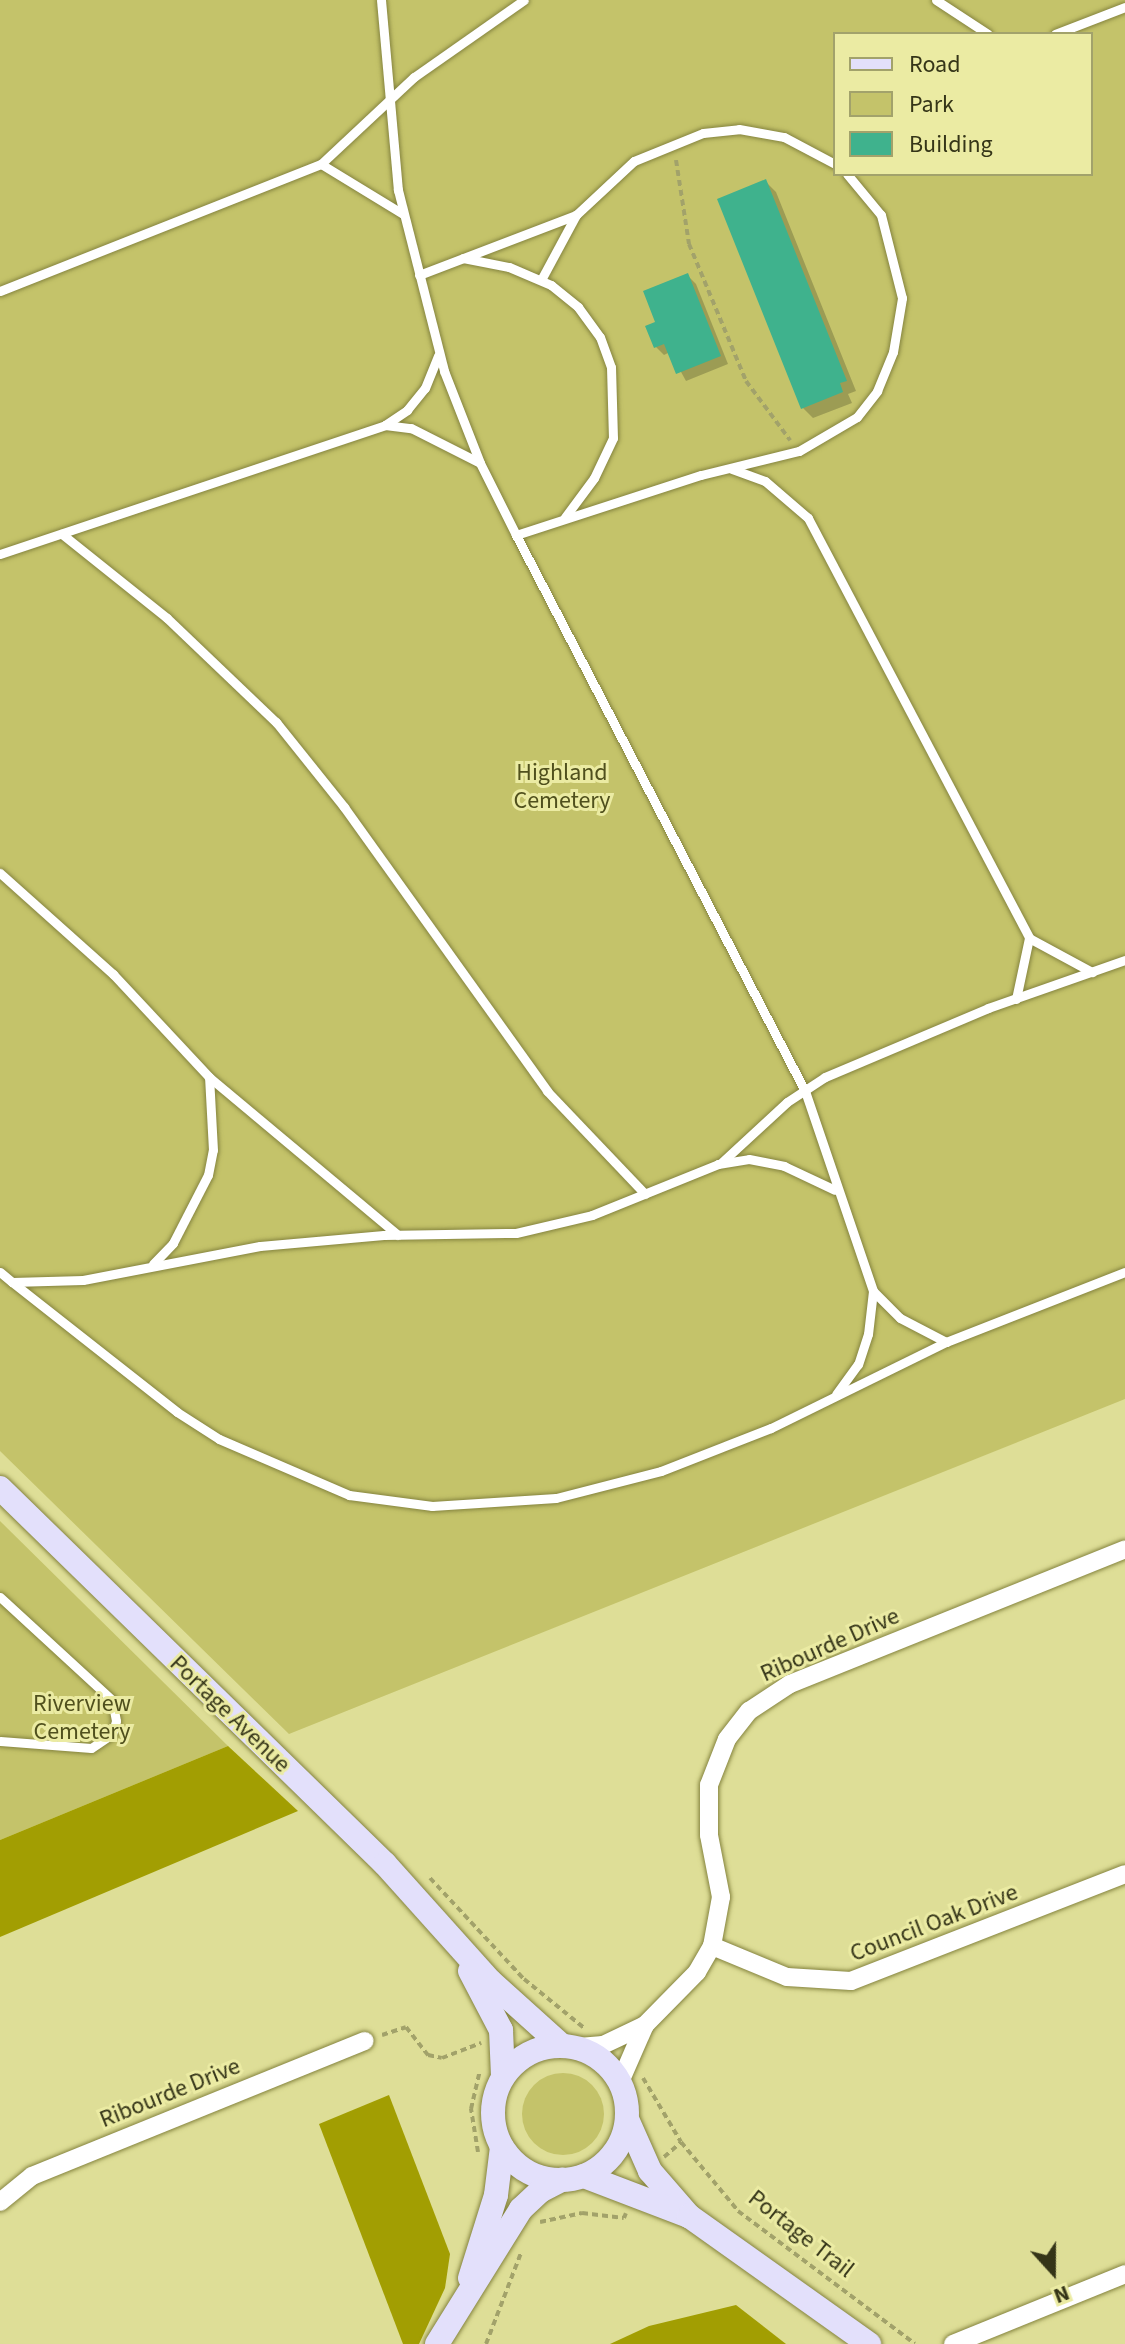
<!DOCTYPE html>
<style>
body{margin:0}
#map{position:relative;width:1125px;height:2344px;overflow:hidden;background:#dede97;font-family:"Source Sans 3",sans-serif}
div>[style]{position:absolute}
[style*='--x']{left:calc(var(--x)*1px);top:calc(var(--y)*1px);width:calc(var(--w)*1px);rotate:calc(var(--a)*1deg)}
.green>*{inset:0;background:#c4c36a}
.round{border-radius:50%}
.forest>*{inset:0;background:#a29e02}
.shadow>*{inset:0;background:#0003}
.building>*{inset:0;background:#3fb28d}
.path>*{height:4px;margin-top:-2px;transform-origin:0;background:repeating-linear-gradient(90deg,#a2a26a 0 6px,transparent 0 10px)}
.roads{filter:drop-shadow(0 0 2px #85843f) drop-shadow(0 0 2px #85843f)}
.lane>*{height:9px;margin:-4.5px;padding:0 4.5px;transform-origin:4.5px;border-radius:4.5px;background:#fff}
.street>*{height:18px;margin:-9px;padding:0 9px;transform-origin:9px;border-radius:9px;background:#fff}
.secondary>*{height:24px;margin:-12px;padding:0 12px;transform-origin:12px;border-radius:12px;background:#e3e0fb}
.secondary>.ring{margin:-12px;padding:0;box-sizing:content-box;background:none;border:24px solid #e3e0fb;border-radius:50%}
span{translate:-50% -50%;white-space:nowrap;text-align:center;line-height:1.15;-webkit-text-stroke:6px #ebeba3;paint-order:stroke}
.park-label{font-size:24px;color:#50501d}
.street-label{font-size:24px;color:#353518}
.legend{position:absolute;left:833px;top:32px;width:260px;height:144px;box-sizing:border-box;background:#ebeba3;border:2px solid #a2a26b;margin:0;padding:10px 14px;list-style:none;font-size:24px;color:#353518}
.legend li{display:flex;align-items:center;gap:16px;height:40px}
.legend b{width:40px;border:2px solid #a2a26b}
.north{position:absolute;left:1013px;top:2232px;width:80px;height:80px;-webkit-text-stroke:6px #ebeba3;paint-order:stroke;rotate:159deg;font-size:22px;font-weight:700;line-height:32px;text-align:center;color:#353518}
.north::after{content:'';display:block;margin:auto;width:28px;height:36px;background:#353518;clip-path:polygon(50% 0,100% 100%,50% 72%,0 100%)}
</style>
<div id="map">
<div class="green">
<div style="clip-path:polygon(evenodd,0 0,1125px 0,1125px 1399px,289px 1734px,0 1451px,0 0,835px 34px,1091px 34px,1091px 174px,835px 174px,835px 34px)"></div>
<div style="clip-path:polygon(0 1521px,228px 1746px,0 1840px)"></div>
<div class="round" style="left:522px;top:2073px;width:82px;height:82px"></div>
</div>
<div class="forest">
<div style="clip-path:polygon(228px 1746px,298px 1811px,0 1937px,0 1840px)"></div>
<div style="clip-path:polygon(389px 2095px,450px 2254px,445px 2288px,419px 2344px,403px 2344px,319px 2124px)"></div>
<div style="clip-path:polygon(736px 2305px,786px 2344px,610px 2344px,649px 2326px)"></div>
</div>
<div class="shadow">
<div style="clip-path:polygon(766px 182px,776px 192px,856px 391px,848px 394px,852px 403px,813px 418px,803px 408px,720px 200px)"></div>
<div style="clip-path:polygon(688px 276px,696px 284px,728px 364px,686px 381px,670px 352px,664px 355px,656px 347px,658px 323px)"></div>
</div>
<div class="building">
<div style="clip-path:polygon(766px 179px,847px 381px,840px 383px,843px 392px,801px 409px,717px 199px)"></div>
<div style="clip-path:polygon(688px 273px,721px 356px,676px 374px,664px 344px,654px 348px,645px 326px,655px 322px,643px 291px)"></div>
</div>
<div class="path">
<div style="--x:676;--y:160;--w:85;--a:81.2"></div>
<div style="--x:689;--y:244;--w:148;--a:67.4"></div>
<div style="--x:746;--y:381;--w:74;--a:53.3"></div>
<div style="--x:430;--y:1878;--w:138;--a:47.1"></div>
<div style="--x:524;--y:1979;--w:77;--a:39.2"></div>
<div style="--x:382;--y:2035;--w:25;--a:-18"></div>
<div style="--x:406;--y:2027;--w:36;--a:52"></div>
<div style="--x:428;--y:2055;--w:14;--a:12"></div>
<div style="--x:442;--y:2058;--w:42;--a:-21"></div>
<div style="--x:643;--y:2078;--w:74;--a:59.3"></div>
<div style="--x:681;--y:2142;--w:89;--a:50.4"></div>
<div style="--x:738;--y:2211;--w:221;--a:36.9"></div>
<div style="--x:478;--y:2152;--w:44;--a:-99.2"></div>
<div style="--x:471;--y:2109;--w:39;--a:-77"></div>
<div style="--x:664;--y:2157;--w:23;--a:-41"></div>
<div style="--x:540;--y:2222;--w:43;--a:-12.1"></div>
<div style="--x:582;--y:2213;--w:42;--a:6.8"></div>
<div style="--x:624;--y:2218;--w:5;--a:-68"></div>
<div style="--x:486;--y:2344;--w:97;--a:-69"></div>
</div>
<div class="roads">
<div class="lane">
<div style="--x:381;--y:0;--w:191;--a:84.9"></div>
<div style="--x:398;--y:190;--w:187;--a:75.7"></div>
<div style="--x:444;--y:371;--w:99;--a:68.6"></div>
<div style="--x:480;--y:463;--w:80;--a:63.4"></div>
<div style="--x:516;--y:535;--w:627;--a:62.54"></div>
<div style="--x:805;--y:1091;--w:211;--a:71.2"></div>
<div style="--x:873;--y:1291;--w:43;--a:96.6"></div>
<div style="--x:868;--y:1334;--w:32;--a:108"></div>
<div style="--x:858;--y:1364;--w:37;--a:126"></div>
<div style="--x:936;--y:0;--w:62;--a:33.2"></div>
<div style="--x:1055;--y:34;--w:75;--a:-21.1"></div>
<div style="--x:321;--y:164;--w:96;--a:31.4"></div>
<div style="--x:463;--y:258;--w:47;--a:11.1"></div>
<div style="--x:509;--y:267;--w:46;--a:23.2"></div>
<div style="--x:551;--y:285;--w:35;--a:39"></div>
<div style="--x:578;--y:307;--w:37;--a:54"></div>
<div style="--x:600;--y:337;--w:32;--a:70"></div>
<div style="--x:611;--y:367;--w:71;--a:88.4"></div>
<div style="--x:613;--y:438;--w:44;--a:115.4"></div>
<div style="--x:594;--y:478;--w:49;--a:126.6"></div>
<div style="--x:419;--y:275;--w:168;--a:-20.9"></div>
<div style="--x:576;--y:215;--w:79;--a:-43"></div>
<div style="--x:634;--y:161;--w:74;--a:-22.1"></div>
<div style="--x:703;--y:133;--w:36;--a:-6"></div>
<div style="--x:739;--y:129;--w:46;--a:10.1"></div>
<div style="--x:784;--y:137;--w:58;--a:27.9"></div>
<div style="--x:541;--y:280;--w:74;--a:-61.7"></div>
<div style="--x:0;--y:291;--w:345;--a:-21.6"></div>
<div style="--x:321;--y:164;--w:127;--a:-43.1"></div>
<div style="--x:414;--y:77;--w:134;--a:-35"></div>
<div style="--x:385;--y:425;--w:26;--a:7"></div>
<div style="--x:411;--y:428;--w:77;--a:26.9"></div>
<div style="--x:732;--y:469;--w:35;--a:20"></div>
<div style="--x:765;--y:481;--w:57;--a:40.7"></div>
<div style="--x:808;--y:518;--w:475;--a:62.2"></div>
<div style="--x:1029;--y:938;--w:72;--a:28.4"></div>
<div style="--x:62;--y:534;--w:134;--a:38.7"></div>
<div style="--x:167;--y:618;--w:151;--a:43.7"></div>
<div style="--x:276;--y:722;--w:109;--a:51.3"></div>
<div style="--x:344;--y:807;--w:349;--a:54.4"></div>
<div style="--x:547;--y:1091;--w:142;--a:46.4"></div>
<div style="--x:516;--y:535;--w:194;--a:-18"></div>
<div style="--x:701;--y:475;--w:101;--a:-13.8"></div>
<div style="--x:799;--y:451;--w:67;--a:-30.4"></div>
<div style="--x:857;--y:417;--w:33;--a:-52"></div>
<div style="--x:877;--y:391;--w:42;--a:-67.7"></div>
<div style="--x:893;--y:352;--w:55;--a:-80.5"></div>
<div style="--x:902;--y:298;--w:86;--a:-104.2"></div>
<div style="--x:881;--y:215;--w:53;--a:-129.7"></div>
<div style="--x:0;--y:554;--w:406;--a:-18.5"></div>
<div style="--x:385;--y:425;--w:27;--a:-34"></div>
<div style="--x:407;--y:410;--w:28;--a:-51"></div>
<div style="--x:425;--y:388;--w:35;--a:-68"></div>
<div style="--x:0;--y:873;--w:152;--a:41.8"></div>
<div style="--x:113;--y:974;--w:141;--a:47"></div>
<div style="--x:209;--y:1077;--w:246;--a:39.9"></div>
<div style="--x:1016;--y:999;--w:62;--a:-78"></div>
<div style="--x:722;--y:1162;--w:88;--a:-42.7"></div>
<div style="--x:787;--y:1102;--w:45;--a:-33.3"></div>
<div style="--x:825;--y:1077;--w:177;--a:-22.9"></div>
<div style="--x:988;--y:1008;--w:145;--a:-19.3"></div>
<div style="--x:153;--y:1264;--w:29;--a:-46"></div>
<div style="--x:173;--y:1243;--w:76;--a:-62.8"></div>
<div style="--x:208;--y:1175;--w:25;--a:-79"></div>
<div style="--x:213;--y:1150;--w:73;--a:-93.1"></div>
<div style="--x:0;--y:1272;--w:16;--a:40"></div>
<div style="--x:12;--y:1282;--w:71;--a:-1.6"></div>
<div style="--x:83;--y:1280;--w:180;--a:-10.9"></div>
<div style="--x:260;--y:1246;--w:124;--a:-5.1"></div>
<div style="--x:384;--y:1235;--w:132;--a:-0.9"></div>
<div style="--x:516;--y:1233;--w:78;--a:-13.3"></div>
<div style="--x:592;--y:1215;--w:136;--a:-22"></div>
<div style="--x:718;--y:1164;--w:31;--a:-9"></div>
<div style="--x:749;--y:1159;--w:36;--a:11"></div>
<div style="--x:784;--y:1166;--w:56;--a:25.2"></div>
<div style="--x:12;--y:1282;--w:210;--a:38.2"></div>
<div style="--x:177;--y:1412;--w:50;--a:32.7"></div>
<div style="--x:219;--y:1439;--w:142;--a:23.3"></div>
<div style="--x:349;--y:1495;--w:84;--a:7.5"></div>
<div style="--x:432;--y:1506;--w:124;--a:-3.7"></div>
<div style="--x:556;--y:1498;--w:108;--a:-14.4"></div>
<div style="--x:661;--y:1471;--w:118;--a:-21.4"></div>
<div style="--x:771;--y:1428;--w:195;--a:-26.2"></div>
<div style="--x:946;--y:1342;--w:192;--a:-21.4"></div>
<div style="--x:873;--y:1291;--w:38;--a:45"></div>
<div style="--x:900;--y:1318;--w:52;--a:27.6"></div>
<div style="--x:0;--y:1597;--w:152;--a:42.6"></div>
<div style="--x:112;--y:1700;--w:21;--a:79"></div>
<div style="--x:116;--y:1721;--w:14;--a:107"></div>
<div style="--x:112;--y:1734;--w:25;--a:146"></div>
<div style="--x:91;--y:1748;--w:91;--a:-175.6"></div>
</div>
<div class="street">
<div style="--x:712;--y:1946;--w:81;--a:22.5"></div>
<div style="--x:787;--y:1977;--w:64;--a:3.6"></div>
<div style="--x:851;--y:1981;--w:294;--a:-21.3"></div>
<div style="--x:579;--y:2047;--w:24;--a:-5"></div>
<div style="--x:603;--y:2045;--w:47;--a:-25.5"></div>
<div style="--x:645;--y:2025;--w:74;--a:-45.5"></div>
<div style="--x:697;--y:1972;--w:30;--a:-60"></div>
<div style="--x:712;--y:1946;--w:50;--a:-79.6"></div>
<div style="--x:721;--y:1897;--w:63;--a:-101"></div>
<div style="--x:709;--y:1835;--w:50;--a:-90"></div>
<div style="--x:709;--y:1785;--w:49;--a:-68.6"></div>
<div style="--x:727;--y:1739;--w:36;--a:-52"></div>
<div style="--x:749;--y:1711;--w:49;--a:-33.4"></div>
<div style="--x:790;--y:1684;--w:361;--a:-21.9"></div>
<div style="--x:620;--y:2082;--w:62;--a:-66.3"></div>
<div style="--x:0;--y:2202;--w:41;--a:-39.1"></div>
<div style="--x:32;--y:2176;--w:359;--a:-22.1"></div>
<div style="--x:953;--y:2344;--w:186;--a:-22.1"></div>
</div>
<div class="secondary">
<div style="--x:0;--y:1488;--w:538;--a:44.32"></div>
<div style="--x:385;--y:1864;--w:157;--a:48.1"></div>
<div style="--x:490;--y:1981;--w:96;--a:42"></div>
<div style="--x:470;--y:1971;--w:67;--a:62.3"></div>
<div style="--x:501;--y:2030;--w:46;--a:87.5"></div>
<div class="ring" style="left:493px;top:2046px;width:110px;height:110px"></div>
<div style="--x:627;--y:2119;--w:57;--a:66.1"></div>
<div style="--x:650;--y:2171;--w:60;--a:49.1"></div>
<div style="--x:584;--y:2176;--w:112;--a:20.9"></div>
<div style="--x:689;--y:2216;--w:221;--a:35.4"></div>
<div style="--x:470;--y:2278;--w:87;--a:-72.6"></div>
<div style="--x:496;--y:2195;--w:48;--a:-82.9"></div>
<div style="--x:437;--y:2344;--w:159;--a:-58.1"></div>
<div style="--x:521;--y:2209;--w:26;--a:-43"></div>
<div style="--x:540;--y:2191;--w:25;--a:-27"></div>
</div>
</div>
<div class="park-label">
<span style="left:562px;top:787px">Highland<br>Cemetery</span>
<span style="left:82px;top:1718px">Riverview<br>Cemetery</span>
</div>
<div class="street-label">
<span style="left:830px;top:1645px;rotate:-24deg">Ribourde Drive</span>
<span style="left:230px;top:1714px;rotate:44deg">Portage Avenue</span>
<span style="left:934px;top:1923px;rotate:-21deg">Council Oak Drive</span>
<span style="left:170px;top:2093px;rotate:-22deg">Ribourde Drive</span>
<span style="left:801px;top:2234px;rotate:38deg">Portage Trail</span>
</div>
<ul class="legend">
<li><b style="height:10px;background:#e3e0fb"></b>Road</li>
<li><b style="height:22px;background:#c4c36a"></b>Park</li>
<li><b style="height:22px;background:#3fb28d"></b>Building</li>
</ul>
<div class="north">N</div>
</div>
